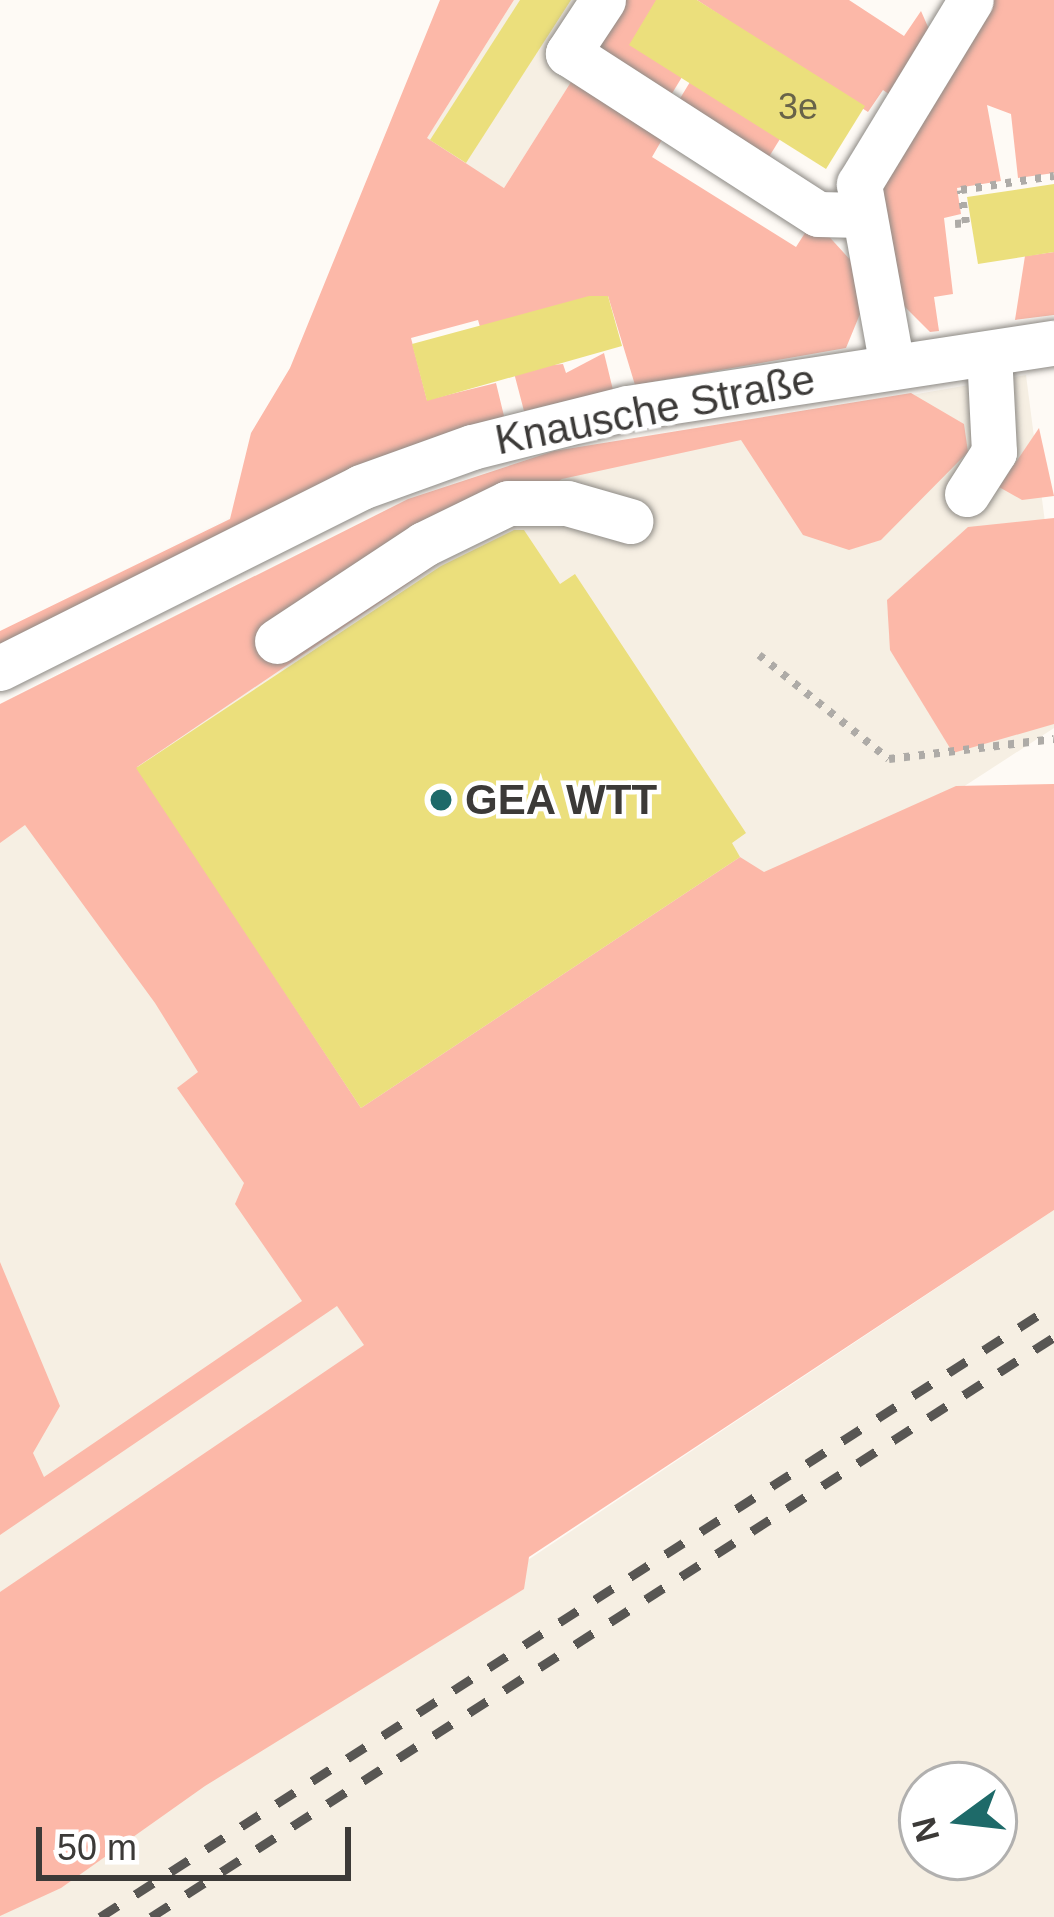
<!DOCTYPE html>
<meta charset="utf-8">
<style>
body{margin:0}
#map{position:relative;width:1054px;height:1917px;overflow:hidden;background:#fefaf5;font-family:Helvetica,sans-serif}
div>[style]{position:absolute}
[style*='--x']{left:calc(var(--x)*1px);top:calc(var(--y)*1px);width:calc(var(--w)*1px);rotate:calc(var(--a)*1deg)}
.built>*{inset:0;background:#f6efe3}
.green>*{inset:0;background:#fcb8a8}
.building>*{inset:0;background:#ebdf7c}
.path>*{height:8px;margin-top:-4px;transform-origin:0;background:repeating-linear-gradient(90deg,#aeaba7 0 6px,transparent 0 15px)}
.roads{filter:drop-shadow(0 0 3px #8d8a85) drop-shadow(0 0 3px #8d8a85)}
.minor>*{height:45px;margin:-22.5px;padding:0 22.5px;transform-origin:22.5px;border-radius:22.5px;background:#fff}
.rail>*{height:9px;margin-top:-4.5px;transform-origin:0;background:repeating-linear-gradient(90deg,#585653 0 21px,transparent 0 42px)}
.dots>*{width:33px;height:33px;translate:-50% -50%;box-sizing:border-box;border:6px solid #fff;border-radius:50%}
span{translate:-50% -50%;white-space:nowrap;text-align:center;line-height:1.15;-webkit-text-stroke:9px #fff;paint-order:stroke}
.number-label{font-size:36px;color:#686349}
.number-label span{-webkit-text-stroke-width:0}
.street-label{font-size:42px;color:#3c3a38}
.poi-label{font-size:42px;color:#3c3a38;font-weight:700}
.left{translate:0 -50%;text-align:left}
.north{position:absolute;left:898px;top:1761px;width:120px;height:120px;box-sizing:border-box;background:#fff;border:3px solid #b1b0af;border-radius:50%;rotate:255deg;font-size:33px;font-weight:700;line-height:48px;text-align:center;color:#3c3a38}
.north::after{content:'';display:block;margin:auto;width:42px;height:54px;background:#1e6a69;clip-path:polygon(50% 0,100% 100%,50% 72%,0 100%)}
.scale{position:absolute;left:36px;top:1827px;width:315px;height:54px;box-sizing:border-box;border:6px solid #3c3a38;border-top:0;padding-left:15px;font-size:36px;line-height:42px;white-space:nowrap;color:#3c3a38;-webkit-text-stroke:9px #fff;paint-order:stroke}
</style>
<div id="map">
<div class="built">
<div style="clip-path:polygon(514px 0,623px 0,504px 188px,426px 139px)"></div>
<div style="clip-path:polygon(1026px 375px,1054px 592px,1054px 728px,337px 1193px,554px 1525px,0 1906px,0 726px,538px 460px)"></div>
<div style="clip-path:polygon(evenodd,1054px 1210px,1054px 1917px,0 1917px,0 1911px,1054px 1210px,922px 1785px,994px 1785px,994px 1857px,922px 1857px,922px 1785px)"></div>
</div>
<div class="green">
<div style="clip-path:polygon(440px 0,514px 0,427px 138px,504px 188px,576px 74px,667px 131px,652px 157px,796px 247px,812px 222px,824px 231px,854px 264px,860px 314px,846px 348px,635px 385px,608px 296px,590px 301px,541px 366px,563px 364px,566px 373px,604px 353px,613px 390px,524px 411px,503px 331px,483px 337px,478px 320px,411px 338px,427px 400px,496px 383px,504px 416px,0 647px,0 631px,230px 519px,251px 433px,290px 368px)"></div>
<div style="clip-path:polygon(623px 0,656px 0,682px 77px,665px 105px,605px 67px,598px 40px)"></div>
<div style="clip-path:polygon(697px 0,849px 0,904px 36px,921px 11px,932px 36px,893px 97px,883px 90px,868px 112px)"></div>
<div style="clip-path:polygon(992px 0,1054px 0,1054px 173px,1018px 178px,1011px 114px,987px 105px,1001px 181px,957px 188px,961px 214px,944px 218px,953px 294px,934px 297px,939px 331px,930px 332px,893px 295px,872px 191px)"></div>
<div style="clip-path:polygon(690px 82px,780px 139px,762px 168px,673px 110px)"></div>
<div style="clip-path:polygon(1054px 252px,1054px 315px,1015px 320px,1025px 256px)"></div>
<div style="clip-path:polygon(911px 393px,964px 424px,968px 452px,881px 540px,849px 550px,803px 535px,741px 440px,562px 479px,137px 767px,361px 1108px,740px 857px,764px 872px,956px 786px,1054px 784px,1054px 1210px,529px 1557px,524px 1589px,205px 1786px,61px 1888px,0 1916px,0 1592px,364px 1345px,337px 1306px,0 1535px,0 1262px,60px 1406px,33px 1453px,44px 1477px,302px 1301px,235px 1204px,244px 1183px,177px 1088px,198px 1072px,155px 1003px,25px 825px,0 843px,0 704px,408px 499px,554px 451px)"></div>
<div style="clip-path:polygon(1039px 428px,1054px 496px,1022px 500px,999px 487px)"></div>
<div style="clip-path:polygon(1054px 518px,1054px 724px,953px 753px,890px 650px,887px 600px,968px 527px)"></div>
</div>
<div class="building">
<div style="clip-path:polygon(520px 0,571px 0,466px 163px,430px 140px)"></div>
<div style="clip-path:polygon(656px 0,697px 0,865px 106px,826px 169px,629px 45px)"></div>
<div style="clip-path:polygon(1054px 184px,1054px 252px,978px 264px,967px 197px)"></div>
<div style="clip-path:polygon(589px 296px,608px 296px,622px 346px,427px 401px,412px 344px)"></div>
<div style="clip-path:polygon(514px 530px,524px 530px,560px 584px,575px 574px,746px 833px,732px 843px,740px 857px,361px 1108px,136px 768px,441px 566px)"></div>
</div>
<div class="path">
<div style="--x:955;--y:224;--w:11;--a:-5"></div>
<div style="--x:966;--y:223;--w:33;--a:-99"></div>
<div style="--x:961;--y:190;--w:94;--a:-8.6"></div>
<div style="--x:759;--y:655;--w:166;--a:38.7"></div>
<div style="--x:889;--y:759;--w:166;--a:-6.9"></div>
</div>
<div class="roads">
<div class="minor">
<div style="--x:603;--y:0;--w:64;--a:123.4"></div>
<div style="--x:568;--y:53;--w:297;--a:32.8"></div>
<div style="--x:818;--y:214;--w:44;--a:1.3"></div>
<div style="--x:892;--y:366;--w:185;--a:-100.3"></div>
<div style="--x:859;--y:184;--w:215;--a:-58.7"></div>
<div style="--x:967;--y:494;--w:50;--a:-57.3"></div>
<div style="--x:994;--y:452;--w:99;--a:-92.9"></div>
<div style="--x:277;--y:641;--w:176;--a:-33.4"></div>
<div style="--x:424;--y:544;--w:93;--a:-26"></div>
<div style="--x:508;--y:503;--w:59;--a:0"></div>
<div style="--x:567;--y:503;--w:66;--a:15.9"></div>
<div style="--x:0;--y:668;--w:404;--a:-26.6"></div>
<div style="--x:361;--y:487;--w:118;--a:-19.8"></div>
<div style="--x:472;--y:447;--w:160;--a:-14.1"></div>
<div style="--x:627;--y:408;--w:432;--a:-8.7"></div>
</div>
</div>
<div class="rail">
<div style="--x:100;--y:1917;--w:1133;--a:-32.68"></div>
<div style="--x:151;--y:1917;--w:1073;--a:-32.71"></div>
</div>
<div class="dots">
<div style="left:441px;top:800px;background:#1e6a69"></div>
</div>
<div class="number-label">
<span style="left:798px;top:107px">3e</span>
</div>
<div class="street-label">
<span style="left:655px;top:410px;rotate:-11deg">Knausche Straße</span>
</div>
<div class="poi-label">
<span class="left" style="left:465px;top:800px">GEA WTT</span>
</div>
<div class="north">N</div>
<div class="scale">50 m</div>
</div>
